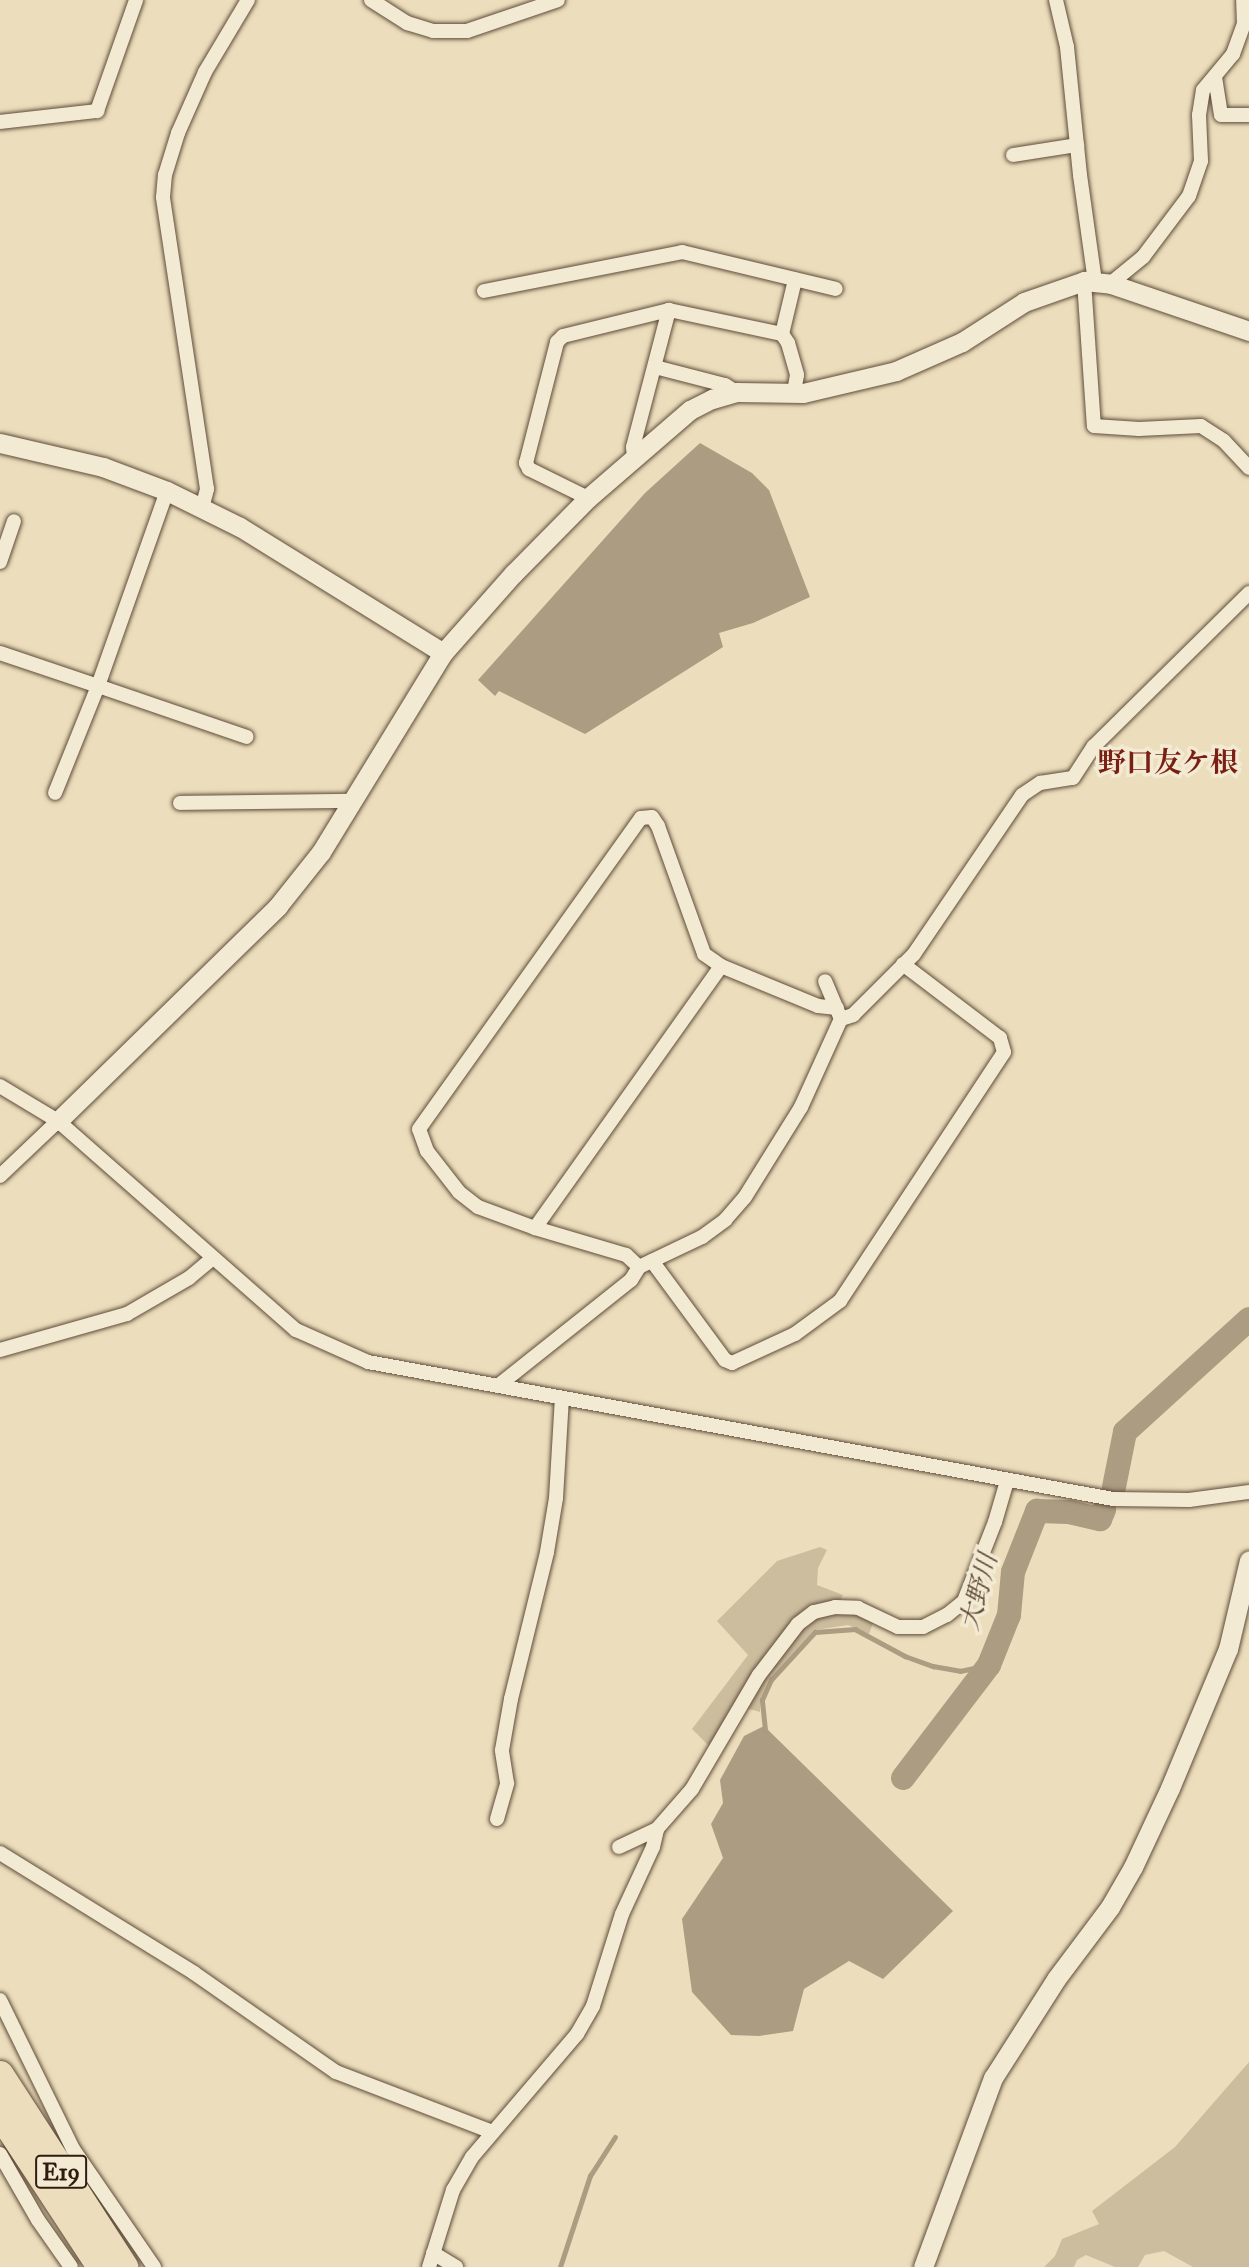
<!DOCTYPE html>
<html>
<head>
<meta charset="utf-8">
<style>
	body { margin:0 }
	#map { position:relative; width:1249px; height:2267px; overflow:hidden; background:#ecdebc; font-family:"IM FELL Great Primer","Noto Serif JP",serif }
	div>[style] { position:absolute }
	[style*='--x'] { left:calc(var(--x)*1px); top:calc(var(--y)*1px); width:calc(var(--w)*1px); rotate:calc(var(--a)*1deg) }
	.green>* { inset:0; background:#ccbd9e }
	.water>* { inset:0; background:#ac9c81 }
	.stream>* { height:4.5px; margin:-2.25px; padding:0 2.25px; transform-origin:2.25px; border-radius:2.25px; background:#ac9c81 }
	.river>* { height:24px; margin:-12px; padding:0 12px; transform-origin:12px; border-radius:12px; background:#ac9c81 }
	.roads { filter:drop-shadow(0 0 2px #5f4c3a) drop-shadow(0 0 2px #5f4c3a) }
	.minor>* { height:14px; margin:-7px; padding:0 7px; transform-origin:7px; border-radius:7px; background:#f3ead3 }
	.tertiary>* { height:19px; margin:-9.5px; padding:0 9.5px; transform-origin:9.5px; border-radius:9.5px; background:#f3ead3 }
	.motorway>* { height:28px; margin:-14px; padding:0 14px; transform-origin:14px; border-radius:14px; background:#ecdebc }
	span { translate:-50% -50%; white-space:nowrap; text-align:center; line-height:1.15; -webkit-text-stroke:7px #f3ead3; paint-order:stroke }
	.shield-label span { padding:2px 5px; background:#f3ead3; border:2px solid; border-radius:5px; -webkit-text-stroke-width:0 }
	.shield-label { font-size:23px; color:#301c0e; font-weight:700 }
	.water-label { font-size:26px; color:#5b4936; font-style:italic }
	.quarter-label { font-size:28px; color:#7a1f14; font-weight:700 }
</style>
</head>
<body>
<div id="map">
	<div class="green">
		<i style="clip-path:polygon(820px 1547px,827px 1550px,818px 1568px,817px 1585px,843px 1595px,832px 1615px,857px 1615px,873px 1623px,869px 1634px,848px 1625px,815px 1630px,769px 1679px,760px 1700px,760px 1712px,735px 1705px,709px 1746px,692px 1729px,748px 1655px,717px 1621px,777px 1561px)"></i>
		<i style="clip-path:polygon(1249px 2062px,1249px 2267px,1193px 2267px,1164px 2251px,1145px 2255px,1138px 2267px,1115px 2267px,1086px 2255px,1077px 2260px,1074px 2267px,1044px 2267px,1055px 2256px,1062px 2239px,1099px 2224px,1092px 2211px,1175px 2147px)"></i>
	</div>
	<div class="water">
		<i style="clip-path:polygon(700px 443px,752px 473px,769px 490px,810px 597px,753px 623px,719px 633px,723px 647px,585px 734px,499px 691px,495px 696px,478px 680px,645px 493px)"></i>
		<i style="clip-path:polygon(764px 1726px,953px 1911px,883px 1979px,849px 1961px,804px 1989px,793px 2031px,759px 2036px,731px 2035px,692px 1992px,682px 1919px,723px 1858px,711px 1824px,723px 1803px,720px 1780px,744px 1736px)"></i>
	</div>
	<div class="stream">
		<i style="--x:765;--y:1730;--w:30;--a:-96"></i>
		<i style="--x:762;--y:1700;--w:22;--a:-66"></i>
		<i style="--x:771;--y:1680;--w:65;--a:-47.5"></i>
		<i style="--x:815;--y:1632;--w:40;--a:-4.3"></i>
		<i style="--x:855;--y:1629;--w:57;--a:28.4"></i>
		<i style="--x:905;--y:1656;--w:30;--a:20"></i>
		<i style="--x:933;--y:1666;--w:27;--a:10"></i>
		<i style="--x:960;--y:1671;--w:30;--a:-12"></i>
		<i style="--x:560;--y:2267;--w:96;--a:-71.8"></i>
		<i style="--x:590;--y:2176;--w:46;--a:-57.3"></i>
	</div>
	<div class="river">
		<i style="--x:1114;--y:1487;--w:56;--a:-78.7"></i>
		<i style="--x:1125;--y:1432;--w:168;--a:-42.3"></i>
		<i style="--x:903;--y:1778;--w:142;--a:-52.7"></i>
		<i style="--x:989;--y:1665;--w:54;--a:-68.2"></i>
		<i style="--x:1009;--y:1615;--w:43;--a:-84.7"></i>
		<i style="--x:1013;--y:1572;--w:66;--a:-68.5"></i>
		<i style="--x:1037;--y:1511;--w:32;--a:2"></i>
		<i style="--x:1069;--y:1512;--w:32;--a:13"></i>
		<i style="--x:1100;--y:1519;--w:10;--a:-66"></i>
	</div>
	<div class="roads">
		<div class="minor">
			<i style="--x:371;--y:0;--w:43;--a:32.6"></i>
			<i style="--x:407;--y:23;--w:27;--a:17"></i>
			<i style="--x:433;--y:31;--w:34;--a:0"></i>
			<i style="--x:467;--y:31;--w:96;--a:-18.8"></i>
			<i style="--x:1056;--y:0;--w:48;--a:76.8"></i>
			<i style="--x:1067;--y:47;--w:129;--a:84.2"></i>
			<i style="--x:1080;--y:175;--w:108;--a:82"></i>
			<i style="--x:1215;--y:77;--w:38;--a:81"></i>
			<i style="--x:1221;--y:115;--w:28;--a:0"></i>
			<i style="--x:0;--y:122;--w:98;--a:-6.5"></i>
			<i style="--x:97;--y:111;--w:118;--a:-70.6"></i>
			<i style="--x:1013;--y:155;--w:65;--a:-8.9"></i>
			<i style="--x:1084;--y:281;--w:145;--a:86.1"></i>
			<i style="--x:1094;--y:426;--w:45;--a:3.8"></i>
			<i style="--x:1139;--y:429;--w:62;--a:-2.8"></i>
			<i style="--x:1201;--y:426;--w:27;--a:33"></i>
			<i style="--x:1224;--y:441;--w:37;--a:47"></i>
			<i style="--x:1110;--y:284;--w:43;--a:-39.3"></i>
			<i style="--x:1143;--y:257;--w:76;--a:-53"></i>
			<i style="--x:1189;--y:196;--w:37;--a:-71"></i>
			<i style="--x:1201;--y:161;--w:46;--a:-92.5"></i>
			<i style="--x:1199;--y:115;--w:25;--a:-81"></i>
			<i style="--x:1203;--y:90;--w:47;--a:-50.2"></i>
			<i style="--x:1233;--y:54;--w:32;--a:-70"></i>
			<i style="--x:1244;--y:24;--w:24;--a:-92"></i>
			<i style="--x:484;--y:291;--w:202;--a:-11.1"></i>
			<i style="--x:682;--y:252;--w:158;--a:13.5"></i>
			<i style="--x:782;--y:334;--w:56;--a:-76.5"></i>
			<i style="--x:655;--y:367;--w:72;--a:14.4"></i>
			<i style="--x:725;--y:385;--w:13;--a:32"></i>
			<i style="--x:634;--y:458;--w:11;--a:-95"></i>
			<i style="--x:633;--y:447;--w:142;--a:-75.3"></i>
			<i style="--x:167;--y:491;--w:207;--a:109.5"></i>
			<i style="--x:98;--y:686;--w:157;--a:18.9"></i>
			<i style="--x:588;--y:498;--w:66;--a:-153.8"></i>
			<i style="--x:529;--y:469;--w:7;--a:-117"></i>
			<i style="--x:526;--y:463;--w:125;--a:-75.6"></i>
			<i style="--x:557;--y:342;--w:8;--a:-45"></i>
			<i style="--x:563;--y:336;--w:109;--a:-13.8"></i>
			<i style="--x:669;--y:310;--w:116;--a:12"></i>
			<i style="--x:782;--y:334;--w:11;--a:56"></i>
			<i style="--x:788;--y:343;--w:33;--a:74"></i>
			<i style="--x:797;--y:375;--w:17;--a:100"></i>
			<i style="--x:202;--y:508;--w:20;--a:-75"></i>
			<i style="--x:207;--y:489;--w:295;--a:-98.6"></i>
			<i style="--x:163;--y:197;--w:22;--a:-85"></i>
			<i style="--x:165;--y:175;--w:44;--a:-72.8"></i>
			<i style="--x:178;--y:133;--w:67;--a:-66.1"></i>
			<i style="--x:205;--y:72;--w:84;--a:-59.2"></i>
			<i style="--x:0;--y:562;--w:43;--a:-71.1"></i>
			<i style="--x:0;--y:653;--w:103;--a:18.6"></i>
			<i style="--x:98;--y:686;--w:115;--a:111.9"></i>
			<i style="--x:180;--y:803;--w:170;--a:-0.7"></i>
			<i style="--x:841;--y:1019;--w:13;--a:-18"></i>
			<i style="--x:853;--y:1015;--w:86;--a:-45"></i>
			<i style="--x:914;--y:954;--w:192;--a:-55.8"></i>
			<i style="--x:1022;--y:795;--w:22;--a:-34"></i>
			<i style="--x:1040;--y:783;--w:33;--a:-9"></i>
			<i style="--x:1073;--y:778;--w:38;--a:-57"></i>
			<i style="--x:1094;--y:746;--w:218;--a:-44.6"></i>
			<i style="--x:0;--y:1086;--w:68;--a:31.1"></i>
			<i style="--x:58;--y:1121;--w:317;--a:41.3"></i>
			<i style="--x:296;--y:1330;--w:79;--a:24"></i>
			<i style="--x:368;--y:1362;--w:757;--a:10.42"></i>
			<i style="--x:1113;--y:1499;--w:76;--a:0.8"></i>
			<i style="--x:1189;--y:1500;--w:61;--a:-7.6"></i>
			<i style="--x:0;--y:1176;--w:80;--a:-43.5"></i>
			<i style="--x:535;--y:1228;--w:321;--a:-54.6"></i>
			<i style="--x:652;--y:1261;--w:123;--a:53.6"></i>
			<i style="--x:725;--y:1360;--w:8;--a:23"></i>
			<i style="--x:732;--y:1363;--w:69;--a:-24.7"></i>
			<i style="--x:795;--y:1334;--w:56;--a:-36.3"></i>
			<i style="--x:840;--y:1301;--w:298;--a:-56.6"></i>
			<i style="--x:1004;--y:1052;--w:15;--a:-106"></i>
			<i style="--x:1000;--y:1038;--w:122;--a:-142.7"></i>
			<i style="--x:639;--y:1267;--w:18;--a:-137"></i>
			<i style="--x:626;--y:1255;--w:95;--a:-163.5"></i>
			<i style="--x:535;--y:1228;--w:61;--a:-159.8"></i>
			<i style="--x:478;--y:1207;--w:24;--a:-142"></i>
			<i style="--x:459;--y:1192;--w:52;--a:-128"></i>
			<i style="--x:427;--y:1151;--w:23;--a:-110"></i>
			<i style="--x:419;--y:1129;--w:382;--a:-54.5"></i>
			<i style="--x:641;--y:818;--w:11;--a:-5"></i>
			<i style="--x:652;--y:817;--w:11;--a:56"></i>
			<i style="--x:658;--y:826;--w:136;--a:70.2"></i>
			<i style="--x:704;--y:954;--w:21;--a:35"></i>
			<i style="--x:721;--y:966;--w:105;--a:22.4"></i>
			<i style="--x:818;--y:1006;--w:19;--a:6"></i>
			<i style="--x:0;--y:1350;--w:132;--a:-15.8"></i>
			<i style="--x:127;--y:1314;--w:72;--a:-30.1"></i>
			<i style="--x:189;--y:1278;--w:31;--a:-40"></i>
			<i style="--x:499;--y:1385;--w:169;--a:-38.5"></i>
			<i style="--x:631;--y:1280;--w:15;--a:-58"></i>
			<i style="--x:639;--y:1267;--w:70;--a:-25.5"></i>
			<i style="--x:702;--y:1237;--w:29;--a:-36"></i>
			<i style="--x:725;--y:1220;--w:30;--a:-49"></i>
			<i style="--x:745;--y:1197;--w:106;--a:-58.1"></i>
			<i style="--x:801;--y:1107;--w:97;--a:-65.6"></i>
			<i style="--x:841;--y:1019;--w:41;--a:-112.8"></i>
			<i style="--x:497;--y:1819;--w:37;--a:-74"></i>
			<i style="--x:507;--y:1783;--w:33;--a:-99"></i>
			<i style="--x:502;--y:1750;--w:52;--a:-80"></i>
			<i style="--x:511;--y:1699;--w:151;--a:-76.2"></i>
			<i style="--x:547;--y:1552;--w:55;--a:-80.5"></i>
			<i style="--x:556;--y:1498;--w:100;--a:-86.6"></i>
			<i style="--x:619;--y:1847;--w:42;--a:-25.3"></i>
			<i style="--x:0;--y:1853;--w:228;--a:31.7"></i>
			<i style="--x:194;--y:1973;--w:173;--a:34.9"></i>
			<i style="--x:336;--y:2072;--w:167;--a:21"></i>
			<i style="--x:0;--y:2000;--w:166;--a:63.9"></i>
			<i style="--x:73;--y:2149;--w:143;--a:55.5"></i>
			<i style="--x:0;--y:2154;--w:76;--a:60.1"></i>
			<i style="--x:38;--y:2220;--w:57;--a:54.9"></i>
			<i style="--x:433;--y:2253;--w:27;--a:31"></i>
			<i style="--x:429;--y:2267;--w:81;--a:-72.7"></i>
			<i style="--x:453;--y:2190;--w:38;--a:-60"></i>
			<i style="--x:472;--y:2157;--w:162;--a:-49.5"></i>
			<i style="--x:577;--y:2034;--w:32;--a:-60"></i>
			<i style="--x:593;--y:2006;--w:96;--a:-72.5"></i>
			<i style="--x:622;--y:1914;--w:74;--a:-65.2"></i>
			<i style="--x:653;--y:1847;--w:18;--a:-77"></i>
			<i style="--x:657;--y:1829;--w:53;--a:-48.8"></i>
			<i style="--x:692;--y:1789;--w:132;--a:-59.6"></i>
			<i style="--x:759;--y:1675;--w:64;--a:-52.6"></i>
			<i style="--x:798;--y:1624;--w:20;--a:-37"></i>
			<i style="--x:814;--y:1612;--w:22;--a:-13"></i>
			<i style="--x:835;--y:1607;--w:23;--a:2"></i>
			<i style="--x:858;--y:1608;--w:44;--a:25.4"></i>
			<i style="--x:898;--y:1627;--w:25;--a:0"></i>
			<i style="--x:923;--y:1627;--w:27;--a:-27"></i>
			<i style="--x:947;--y:1615;--w:22;--a:-39"></i>
			<i style="--x:964;--y:1601;--w:85;--a:-68.6"></i>
			<i style="--x:995;--y:1522;--w:43;--a:-73.7"></i>
		</div>
		<div class="tertiary">
			<i style="--x:0;--y:443;--w:106;--a:13.1"></i>
			<i style="--x:103;--y:467;--w:68;--a:20.6"></i>
			<i style="--x:167;--y:491;--w:81;--a:26.3"></i>
			<i style="--x:240;--y:527;--w:239;--a:31.8"></i>
			<i style="--x:58;--y:1121;--w:308;--a:-44.3"></i>
			<i style="--x:278;--y:906;--w:69;--a:-51.5"></i>
			<i style="--x:321;--y:852;--w:233;--a:-58.5"></i>
			<i style="--x:443;--y:653;--w:106;--a:-48.5"></i>
			<i style="--x:513;--y:574;--w:107;--a:-45.4"></i>
			<i style="--x:588;--y:498;--w:135;--a:-40.8"></i>
			<i style="--x:690;--y:410;--w:25;--a:-27"></i>
			<i style="--x:712;--y:399;--w:25;--a:-16"></i>
			<i style="--x:736;--y:392;--w:67;--a:0.9"></i>
			<i style="--x:803;--y:393;--w:96;--a:-13.3"></i>
			<i style="--x:896;--y:371;--w:72;--a:-23.7"></i>
			<i style="--x:962;--y:342;--w:74;--a:-32.8"></i>
			<i style="--x:1024;--y:302;--w:64;--a:-19.3"></i>
			<i style="--x:1084;--y:281;--w:27;--a:6"></i>
			<i style="--x:1111;--y:284;--w:146;--a:18.8"></i>
			<i style="--x:923;--y:2267;--w:202;--a:-69.7"></i>
			<i style="--x:993;--y:2078;--w:117;--a:-57.5"></i>
			<i style="--x:1056;--y:1979;--w:90;--a:-53.1"></i>
			<i style="--x:1110;--y:1907;--w:46;--a:-60.1"></i>
			<i style="--x:1133;--y:1867;--w:87;--a:-64.9"></i>
			<i style="--x:1170;--y:1788;--w:151;--a:-67.4"></i>
			<i style="--x:1228;--y:1649;--w:91;--a:-76.7"></i>
		</div>
		<div class="motorway">
			<i style="--x:0;--y:2075;--w:229;--a:57.1"></i>
			<i style="--x:0;--y:2113;--w:184;--a:56.7"></i>
		</div>
	</div>
	<div class="shield-label">
		<span style="left:61px;top:2172px">E19</span>
	</div>
	<div class="water-label">
		<span style="left:979px;top:1592px;rotate:-75deg">大野川</span>
	</div>
	<div class="quarter-label">
		<span style="left:1168px;top:763px">野口友ケ根</span>
	</div>
</div>
</body>
</html>
